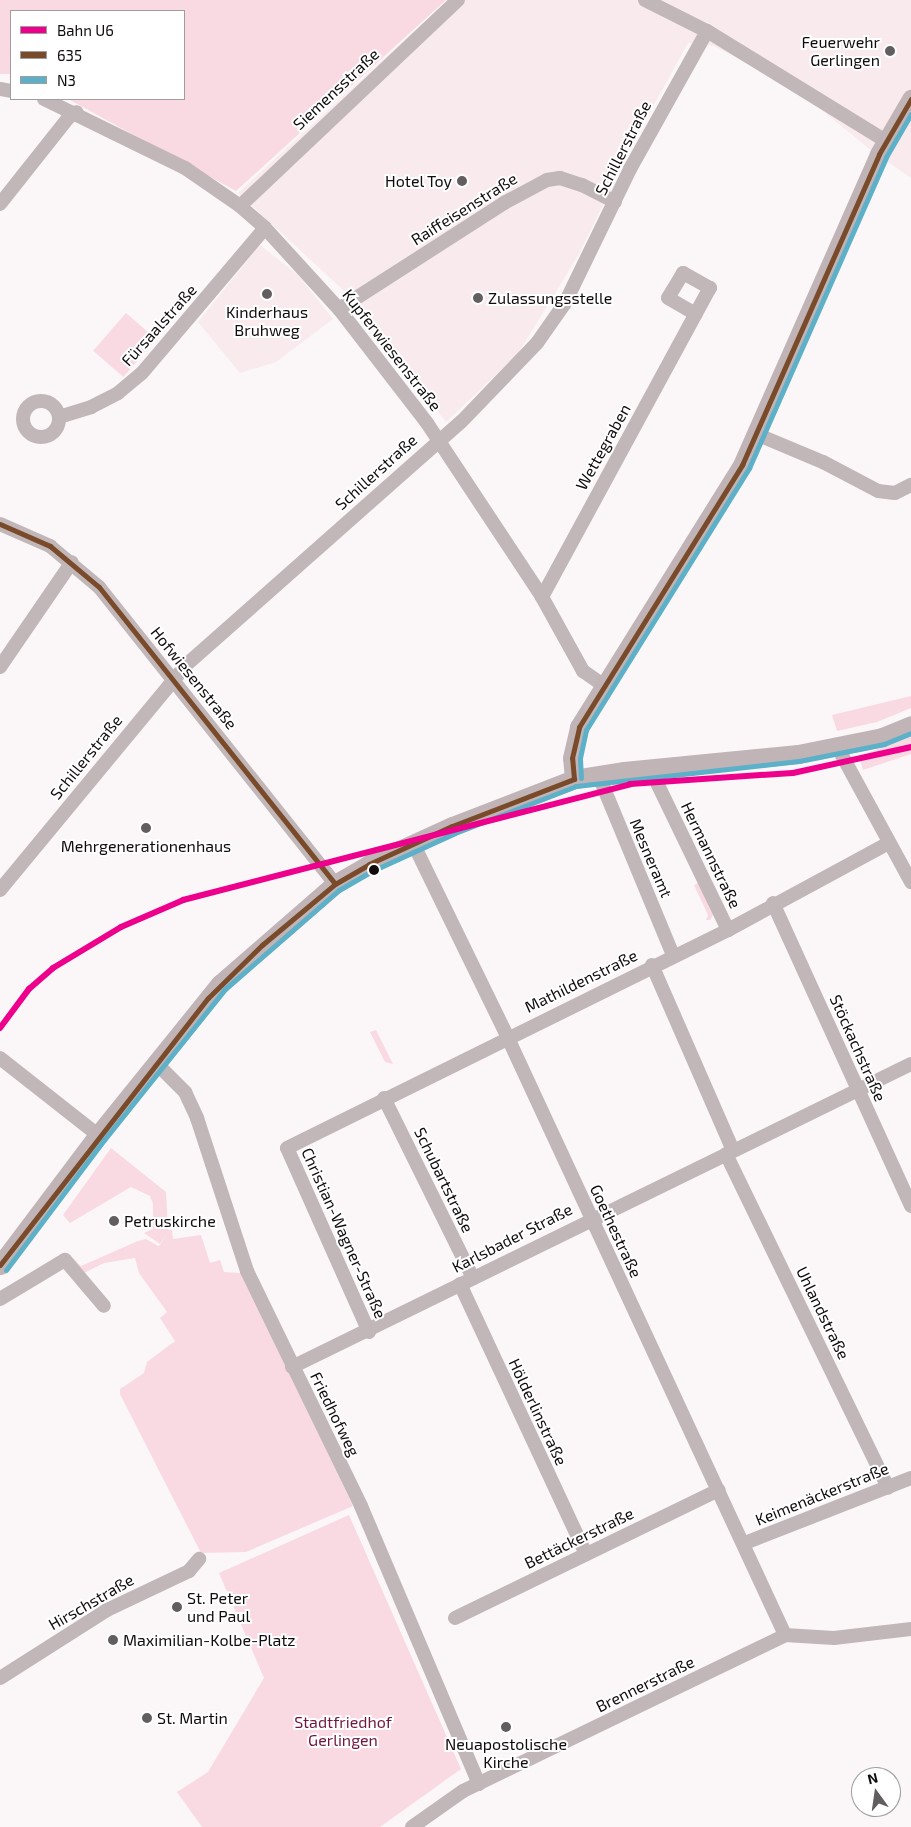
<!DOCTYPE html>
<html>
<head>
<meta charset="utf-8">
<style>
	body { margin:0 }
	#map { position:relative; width:911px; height:1827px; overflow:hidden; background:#fbf7f8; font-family:"Exo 2",sans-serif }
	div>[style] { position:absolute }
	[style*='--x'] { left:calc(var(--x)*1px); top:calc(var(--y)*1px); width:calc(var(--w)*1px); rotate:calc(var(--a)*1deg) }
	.built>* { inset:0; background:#f8eaed }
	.green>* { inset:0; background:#f9d9e2; transform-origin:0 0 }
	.minor>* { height:14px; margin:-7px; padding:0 7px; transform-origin:7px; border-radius:7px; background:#c1b6b8 }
	.minor>.ring { margin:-7px; padding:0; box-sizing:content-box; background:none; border:14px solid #c1b6b8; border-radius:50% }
	.secondary>* { height:19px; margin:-9.5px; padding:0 9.5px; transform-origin:9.5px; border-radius:9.5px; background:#c0b4b7 }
	.bus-1>* { height:5px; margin:-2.5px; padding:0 2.5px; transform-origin:2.5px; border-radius:2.5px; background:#7a4b2a }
	.bus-2>* { height:5px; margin:-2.5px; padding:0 2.5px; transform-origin:2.5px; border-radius:2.5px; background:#5cb1c9 }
	.rail-1>* { height:6px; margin:-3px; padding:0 3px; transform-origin:3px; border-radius:3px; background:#ec008c }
	.dots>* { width:14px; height:14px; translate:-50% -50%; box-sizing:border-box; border:2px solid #fff; border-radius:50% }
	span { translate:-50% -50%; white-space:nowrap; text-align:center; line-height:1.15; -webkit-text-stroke:4px #fff; paint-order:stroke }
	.poi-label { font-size:16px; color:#100b0c }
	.right { translate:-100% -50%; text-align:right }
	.left { translate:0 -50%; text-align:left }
	.street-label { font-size:16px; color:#100b0c }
	.park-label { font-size:16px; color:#70173d }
	.legend { position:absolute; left:10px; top:10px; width:175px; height:90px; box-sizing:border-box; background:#fff; border:1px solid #9f9d9e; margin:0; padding:6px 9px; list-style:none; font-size:15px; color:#100b0c }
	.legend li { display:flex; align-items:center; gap:10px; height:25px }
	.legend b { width:25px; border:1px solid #9f9d9e }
	.north { position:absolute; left:851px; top:1767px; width:50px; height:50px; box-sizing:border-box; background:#fff; border:1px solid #9f9d9e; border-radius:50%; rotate:346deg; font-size:14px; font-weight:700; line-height:20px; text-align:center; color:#100b0c }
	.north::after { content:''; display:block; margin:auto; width:18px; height:22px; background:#625e5f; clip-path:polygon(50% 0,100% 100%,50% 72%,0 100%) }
</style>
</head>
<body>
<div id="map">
	<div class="built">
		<i style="clip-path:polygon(448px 0,911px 0,911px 178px,872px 151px,796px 89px,714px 46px,688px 43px,639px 132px,579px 254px,517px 355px,446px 422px,342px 289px,238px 193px)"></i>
		<i style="clip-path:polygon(260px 245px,298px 275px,333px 319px,276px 362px,240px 373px,198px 322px)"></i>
	</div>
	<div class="green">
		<i style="clip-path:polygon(0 0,446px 0,236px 191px,68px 99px,184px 99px,184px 11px,11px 11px,11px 74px,0 74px)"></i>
		<i style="left:126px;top:313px;width:40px;height:50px;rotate:41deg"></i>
		<i style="clip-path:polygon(911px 696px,911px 708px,877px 722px,837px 731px,832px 715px)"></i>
		<i style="clip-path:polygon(911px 737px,911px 754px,863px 770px,859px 756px)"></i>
		<i style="clip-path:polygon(698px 883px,713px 915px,710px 920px,706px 920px,708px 915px,694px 885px)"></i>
		<i style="clip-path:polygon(376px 1030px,393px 1064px,385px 1062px,370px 1032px)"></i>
		<i style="clip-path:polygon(111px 1148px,166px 1192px,168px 1230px,172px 1230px,173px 1239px,201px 1235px,210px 1263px,220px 1260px,224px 1272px,242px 1273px,353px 1506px,246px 1552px,201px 1553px,120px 1394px,120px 1389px,144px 1373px,147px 1362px,175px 1341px,160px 1318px,167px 1312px,139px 1273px,135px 1258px,104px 1263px,84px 1273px,70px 1258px,72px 1257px,81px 1266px,138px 1241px,146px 1239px,158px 1246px,160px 1245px,167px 1233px,160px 1244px,144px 1233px,153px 1229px,149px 1221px,153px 1218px,153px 1204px,150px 1196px,131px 1187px,70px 1223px,63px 1215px)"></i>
		<i style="clip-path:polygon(349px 1515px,461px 1769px,380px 1827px,202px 1827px,177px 1792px,208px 1772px,264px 1678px,219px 1573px)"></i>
	</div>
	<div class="minor">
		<i style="--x:645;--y:0;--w:69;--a:26.6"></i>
		<i style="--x:707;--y:31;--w:210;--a:31.6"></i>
		<i style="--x:0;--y:89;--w:11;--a:10"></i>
		<i style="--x:44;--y:99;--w:157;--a:26.1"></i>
		<i style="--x:185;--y:168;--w:67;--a:34.6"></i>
		<i style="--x:240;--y:206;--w:33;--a:41"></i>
		<i style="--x:265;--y:228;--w:110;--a:47.6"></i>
		<i style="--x:339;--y:309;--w:144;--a:52.3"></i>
		<i style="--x:427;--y:423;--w:209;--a:56.5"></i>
		<i style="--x:542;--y:597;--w:85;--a:61"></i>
		<i style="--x:583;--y:671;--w:24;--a:35"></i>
		<i style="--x:0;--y:204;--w:111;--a:-51.6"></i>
		<i style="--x:69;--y:117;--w:9;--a:-32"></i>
		<i style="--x:240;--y:206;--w:300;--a:-43.4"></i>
		<i style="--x:339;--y:309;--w:196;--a:-32.7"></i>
		<i style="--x:504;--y:203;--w:49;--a:-28.1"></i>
		<i style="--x:547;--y:180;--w:13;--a:-9"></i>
		<i style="--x:560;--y:178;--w:23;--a:18"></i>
		<i style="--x:582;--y:185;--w:37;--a:27"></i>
		<i class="ring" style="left:23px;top:401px;width:22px;height:22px"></i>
		<i style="--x:59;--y:417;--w:34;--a:-17"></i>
		<i style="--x:91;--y:407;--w:30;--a:-27"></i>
		<i style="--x:118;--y:393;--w:31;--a:-40"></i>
		<i style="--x:142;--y:373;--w:190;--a:-49.7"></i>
		<i style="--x:756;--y:434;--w:73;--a:22.7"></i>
		<i style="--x:823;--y:462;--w:62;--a:27.8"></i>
		<i style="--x:878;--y:491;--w:17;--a:7"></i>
		<i style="--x:895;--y:493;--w:18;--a:-27"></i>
		<i style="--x:0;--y:524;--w:55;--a:23.7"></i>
		<i style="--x:50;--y:546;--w:64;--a:39.9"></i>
		<i style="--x:99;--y:587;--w:379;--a:51.5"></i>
		<i style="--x:542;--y:597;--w:352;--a:-61.5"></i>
		<i style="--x:710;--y:288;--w:31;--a:-151"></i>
		<i style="--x:683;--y:273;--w:29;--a:121"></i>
		<i style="--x:668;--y:298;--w:32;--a:30"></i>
		<i style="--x:0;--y:667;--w:127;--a:-55.6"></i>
		<i style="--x:838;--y:748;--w:153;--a:61.4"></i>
		<i style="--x:655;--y:768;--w:17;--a:80"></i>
		<i style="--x:658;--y:785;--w:161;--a:64.2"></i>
		<i style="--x:598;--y:774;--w:196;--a:67.5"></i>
		<i style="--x:413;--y:843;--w:215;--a:64"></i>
		<i style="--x:507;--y:1036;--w:660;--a:65.1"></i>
		<i style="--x:0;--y:890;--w:292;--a:-50.4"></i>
		<i style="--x:186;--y:665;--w:368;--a:-41.5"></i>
		<i style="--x:462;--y:421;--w:108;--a:-46.1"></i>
		<i style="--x:537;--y:343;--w:49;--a:-55"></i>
		<i style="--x:565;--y:303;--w:149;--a:-64.1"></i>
		<i style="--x:630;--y:169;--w:158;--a:-60.8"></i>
		<i style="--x:773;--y:903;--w:333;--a:65.5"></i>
		<i style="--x:652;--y:965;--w:202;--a:66.4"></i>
		<i style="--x:0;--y:1058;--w:125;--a:38.2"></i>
		<i style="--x:157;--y:1064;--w:40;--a:45"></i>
		<i style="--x:185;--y:1092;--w:29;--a:65"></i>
		<i style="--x:197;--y:1118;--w:161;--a:71.9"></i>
		<i style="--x:247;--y:1271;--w:261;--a:64.1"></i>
		<i style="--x:361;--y:1506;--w:302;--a:67"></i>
		<i style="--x:384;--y:1098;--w:201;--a:63.7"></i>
		<i style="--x:726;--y:1154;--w:371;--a:64.1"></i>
		<i style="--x:460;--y:1284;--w:298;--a:65"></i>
		<i style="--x:0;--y:1299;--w:76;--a:-31"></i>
		<i style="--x:65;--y:1260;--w:60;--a:49.7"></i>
		<i style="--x:369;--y:1332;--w:201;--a:-114"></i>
		<i style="--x:287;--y:1148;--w:492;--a:-26.3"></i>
		<i style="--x:728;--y:930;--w:183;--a:-28.4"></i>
		<i style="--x:292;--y:1367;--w:689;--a:-26.08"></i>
		<i style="--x:745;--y:1543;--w:178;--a:-21.4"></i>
		<i style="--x:455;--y:1618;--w:293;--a:-25.9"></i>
		<i style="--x:0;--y:1678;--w:127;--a:-32.4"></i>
		<i style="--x:107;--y:1610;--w:91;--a:-25.4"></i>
		<i style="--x:189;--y:1571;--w:16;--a:-50"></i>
		<i style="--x:412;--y:1827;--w:62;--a:-35.2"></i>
		<i style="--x:463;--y:1791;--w:358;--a:-25.8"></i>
		<i style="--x:785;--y:1635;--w:49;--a:3.5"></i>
		<i style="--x:834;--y:1638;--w:78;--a:-6.7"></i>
	</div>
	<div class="secondary">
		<i style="--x:574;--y:779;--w:21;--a:-95"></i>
		<i style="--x:572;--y:758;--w:32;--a:-77"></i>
		<i style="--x:579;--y:727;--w:309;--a:-58.1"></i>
		<i style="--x:742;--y:465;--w:340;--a:-66.2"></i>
		<i style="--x:879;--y:154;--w:64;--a:-59.8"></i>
		<i style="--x:0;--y:1265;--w:163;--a:-53"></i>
		<i style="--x:98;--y:1135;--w:194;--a:-51.1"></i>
		<i style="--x:220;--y:984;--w:152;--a:-41"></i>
		<i style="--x:335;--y:884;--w:39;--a:-30"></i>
		<i style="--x:369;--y:864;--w:91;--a:-24.6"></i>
		<i style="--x:452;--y:826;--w:131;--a:-21.1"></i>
		<i style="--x:574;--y:779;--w:51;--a:-9.1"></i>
		<i style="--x:624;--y:771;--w:175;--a:-5.6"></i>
		<i style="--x:798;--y:754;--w:86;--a:-11.4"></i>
		<i style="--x:882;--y:737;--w:31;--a:-22"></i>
	</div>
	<div class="bus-1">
		<i style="--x:0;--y:524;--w:55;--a:23.7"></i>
		<i style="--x:50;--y:546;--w:64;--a:39.9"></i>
		<i style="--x:99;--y:587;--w:379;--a:51.5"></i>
		<i style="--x:574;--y:779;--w:21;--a:-95"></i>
		<i style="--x:572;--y:758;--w:32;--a:-77"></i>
		<i style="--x:579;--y:727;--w:309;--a:-58.1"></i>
		<i style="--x:742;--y:465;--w:340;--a:-66.2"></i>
		<i style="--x:879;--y:154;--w:64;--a:-59.8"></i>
		<i style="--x:0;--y:1265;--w:338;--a:-52.1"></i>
		<i style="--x:208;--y:998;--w:76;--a:-44.5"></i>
		<i style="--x:262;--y:945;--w:95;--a:-39.9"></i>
		<i style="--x:335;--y:884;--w:39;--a:-30"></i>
		<i style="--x:369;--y:864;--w:91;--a:-24.6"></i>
		<i style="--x:452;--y:826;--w:131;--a:-21.1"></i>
	</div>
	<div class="bus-2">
		<i style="--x:581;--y:778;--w:20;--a:-93"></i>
		<i style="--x:580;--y:758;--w:29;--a:-78"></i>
		<i style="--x:586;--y:730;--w:309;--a:-58.1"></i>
		<i style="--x:749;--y:468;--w:340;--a:-66.2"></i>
		<i style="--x:886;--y:157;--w:50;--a:-59.8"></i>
		<i style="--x:6;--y:1270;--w:163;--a:-53"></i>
		<i style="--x:104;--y:1140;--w:193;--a:-51.3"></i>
		<i style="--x:225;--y:989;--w:151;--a:-41"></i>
		<i style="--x:339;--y:890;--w:38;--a:-30"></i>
		<i style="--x:372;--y:871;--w:91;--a:-24.6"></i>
		<i style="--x:455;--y:833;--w:130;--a:-21.2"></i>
		<i style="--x:576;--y:786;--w:224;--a:-6.4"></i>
		<i style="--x:799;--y:761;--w:87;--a:-11.3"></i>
		<i style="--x:884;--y:744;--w:29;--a:-22"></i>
	</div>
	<div class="rail-1">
		<i style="--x:0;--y:1028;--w:49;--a:-53.4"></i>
		<i style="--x:29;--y:989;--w:32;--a:-41"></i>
		<i style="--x:53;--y:968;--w:79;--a:-31.1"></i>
		<i style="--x:121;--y:927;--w:68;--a:-23.5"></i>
		<i style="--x:183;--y:900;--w:462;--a:-14.5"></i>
		<i style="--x:630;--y:784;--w:163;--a:-3.9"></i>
		<i style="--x:793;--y:773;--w:121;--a:-12.4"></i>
	</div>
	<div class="dots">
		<i style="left:890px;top:51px;background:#625e5f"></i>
		<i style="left:462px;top:181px;background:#625e5f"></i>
		<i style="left:267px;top:294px;background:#625e5f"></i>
		<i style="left:478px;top:298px;background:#625e5f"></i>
		<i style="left:146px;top:828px;background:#625e5f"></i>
		<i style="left:374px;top:870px;background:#100b0c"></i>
		<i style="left:114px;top:1221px;background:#625e5f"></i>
		<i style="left:177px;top:1607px;background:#625e5f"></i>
		<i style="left:113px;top:1640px;background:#625e5f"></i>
		<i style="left:147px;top:1718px;background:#625e5f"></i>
		<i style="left:506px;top:1727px;background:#625e5f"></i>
	</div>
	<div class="poi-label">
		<span class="right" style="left:880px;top:51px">Feuerwehr<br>Gerlingen</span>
		<span class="right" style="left:452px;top:181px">Hotel Toy</span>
		<span class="left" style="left:488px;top:298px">Zulassungsstelle</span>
		<span style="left:267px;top:321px">Kinderhaus<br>Bruhweg</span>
		<span style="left:146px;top:846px">Mehrgenerationenhaus</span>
		<span class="left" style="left:124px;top:1221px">Petruskirche</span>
		<span class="left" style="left:187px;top:1607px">St. Peter<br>und Paul</span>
		<span class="left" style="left:123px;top:1640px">Maximilian-Kolbe-Platz</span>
		<span class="left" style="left:157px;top:1718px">St. Martin</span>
		<span style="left:506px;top:1753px">Neuapostolische<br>Kirche</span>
	</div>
	<div class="street-label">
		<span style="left:336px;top:89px;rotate:-43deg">Siemensstraße</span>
		<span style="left:623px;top:148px;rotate:-63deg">Schillerstraße</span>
		<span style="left:464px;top:209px;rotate:-32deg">Raiffeisenstraße</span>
		<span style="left:159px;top:325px;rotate:-48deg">Fürsaalstraße</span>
		<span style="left:392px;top:350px;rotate:52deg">Kupferwiesenstraße</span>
		<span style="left:603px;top:447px;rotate:-61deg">Wettegraben</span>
		<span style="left:376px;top:472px;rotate:-42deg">Schillerstraße</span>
		<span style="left:194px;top:678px;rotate:51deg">Hofwiesenstraße</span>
		<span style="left:86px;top:757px;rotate:-51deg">Schillerstraße</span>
		<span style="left:711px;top:855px;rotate:64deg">Hermannstraße</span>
		<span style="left:651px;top:858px;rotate:67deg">Mesneramt</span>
		<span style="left:581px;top:981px;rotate:-26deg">Mathildenstraße</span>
		<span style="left:858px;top:1048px;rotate:66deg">Stöckachstraße</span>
		<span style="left:444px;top:1180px;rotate:64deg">Schubartstraße</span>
		<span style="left:616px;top:1231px;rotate:65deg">Goethestraße</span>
		<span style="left:344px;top:1233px;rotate:66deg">Christian-Wagner-Straße</span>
		<span style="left:512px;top:1238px;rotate:-27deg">Karlsbader Straße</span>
		<span style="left:823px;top:1313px;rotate:64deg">Uhlandstraße</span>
		<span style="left:538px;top:1412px;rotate:65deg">Hölderlinstraße</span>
		<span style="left:335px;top:1414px;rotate:64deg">Friedhofweg</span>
		<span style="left:822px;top:1494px;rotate:-22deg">Keimenäckerstraße</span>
		<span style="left:579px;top:1538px;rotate:-26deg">Bettäckerstraße</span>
		<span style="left:91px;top:1602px;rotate:-30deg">Hirschstraße</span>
		<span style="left:645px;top:1684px;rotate:-26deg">Brennerstraße</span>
	</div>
	<div class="park-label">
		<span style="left:343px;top:1731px">Stadtfriedhof<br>Gerlingen</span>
	</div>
	<ul class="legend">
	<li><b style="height:6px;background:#ec008c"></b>Bahn U6</li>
	<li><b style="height:6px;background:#7a4b2a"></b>635</li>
	<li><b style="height:6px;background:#5cb1c9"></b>N3</li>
	</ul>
	<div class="north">N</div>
</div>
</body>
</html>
